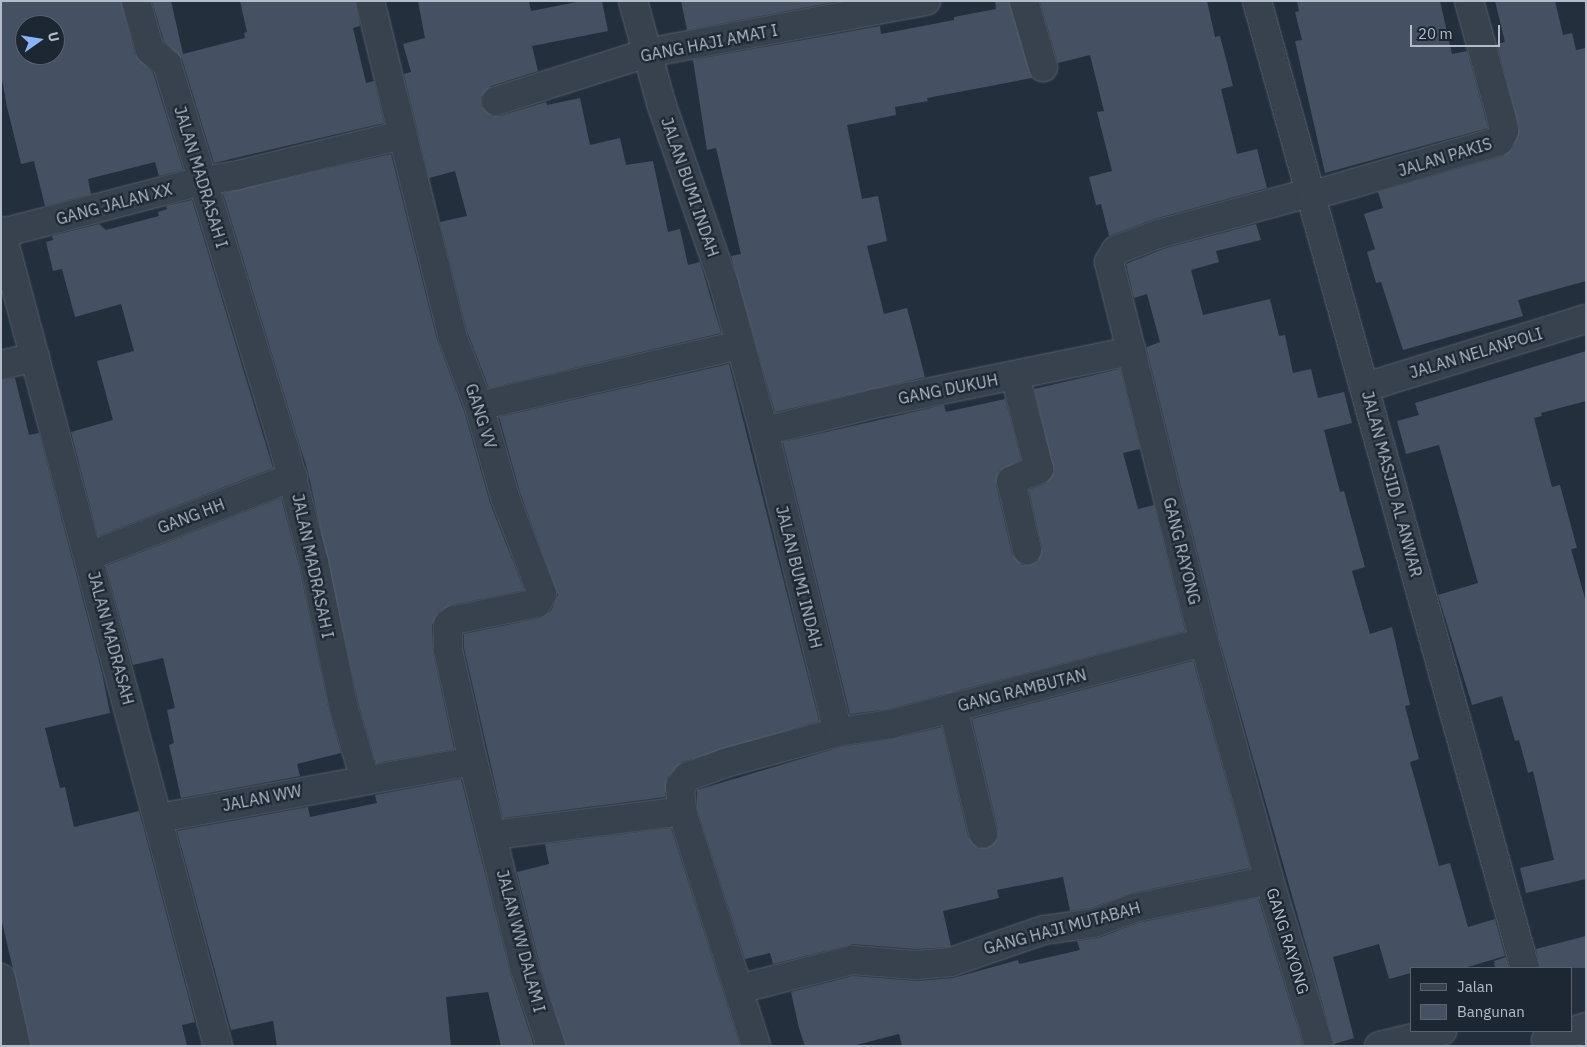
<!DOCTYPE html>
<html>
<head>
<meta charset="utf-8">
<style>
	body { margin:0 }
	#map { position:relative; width:1587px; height:1047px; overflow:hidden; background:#242f3e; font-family:"IBM Plex Sans",sans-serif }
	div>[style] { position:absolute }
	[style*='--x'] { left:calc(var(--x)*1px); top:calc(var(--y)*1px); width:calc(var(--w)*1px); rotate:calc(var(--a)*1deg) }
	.building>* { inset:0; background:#455162 }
	.roads { filter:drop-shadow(0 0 1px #565f6c) drop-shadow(0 0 1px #565f6c) }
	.minor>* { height:28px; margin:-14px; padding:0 14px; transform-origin:14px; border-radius:14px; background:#38414e }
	span { translate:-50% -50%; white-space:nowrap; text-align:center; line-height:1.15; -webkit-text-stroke:4.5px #1d2633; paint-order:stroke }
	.street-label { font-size:16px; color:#b4bcc9 }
	.frame { position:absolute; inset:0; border:2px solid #b4bcc9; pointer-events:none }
	.legend { position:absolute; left:1410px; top:967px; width:162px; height:65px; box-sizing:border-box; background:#1d2633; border:1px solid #59626f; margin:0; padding:6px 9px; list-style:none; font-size:15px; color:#b4bcc9 }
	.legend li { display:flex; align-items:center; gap:10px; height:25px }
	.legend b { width:25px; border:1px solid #59626f }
	.north { position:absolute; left:15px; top:15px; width:50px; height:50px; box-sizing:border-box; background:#1d2633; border:1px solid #59626f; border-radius:50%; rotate:77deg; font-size:14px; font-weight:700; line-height:20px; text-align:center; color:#b4bcc9 }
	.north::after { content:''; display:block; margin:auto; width:18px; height:22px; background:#8ab4f8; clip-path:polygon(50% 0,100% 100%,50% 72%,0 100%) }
	.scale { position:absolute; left:1410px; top:25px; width:90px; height:22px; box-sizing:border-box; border:2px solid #b4bcc9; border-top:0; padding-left:6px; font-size:15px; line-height:18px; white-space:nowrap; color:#b4bcc9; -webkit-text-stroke:4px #1d2633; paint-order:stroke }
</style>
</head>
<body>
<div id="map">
	<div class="building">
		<i style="clip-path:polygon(evenodd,1px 1px,121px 1px,135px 54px,153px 73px,183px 170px,159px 176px,155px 162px,88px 179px,91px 194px,45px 206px,34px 161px,21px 164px,7px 107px,1px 74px,1px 1px,25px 25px,55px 25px,55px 55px,25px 55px,25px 25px)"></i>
		<i style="clip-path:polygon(152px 1px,171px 1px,183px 54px,245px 38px,244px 33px,247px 32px,240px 1px,355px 1px,360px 26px,353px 28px,366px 83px,374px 81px,384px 123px,214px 163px,182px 59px,164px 41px)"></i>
		<i style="clip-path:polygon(418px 1px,529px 1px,531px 11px,582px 1px,602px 1px,608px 31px,532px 46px,538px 71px,491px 86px,481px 97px,481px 106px,492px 116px,500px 116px,546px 102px,547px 105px,580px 98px,590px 145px,620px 138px,626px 165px,653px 161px,668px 232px,680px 229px,688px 265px,700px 262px,721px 333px,489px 388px,467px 331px,440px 222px,467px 216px,455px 171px,429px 178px,404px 74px,411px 72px,403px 44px,425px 38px)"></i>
		<i style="clip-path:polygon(681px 1px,839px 1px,687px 30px)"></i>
		<i style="clip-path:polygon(995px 1px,1009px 1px,1032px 78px,927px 98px,928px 101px,895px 107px,896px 115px,847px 125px,862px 199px,878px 196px,887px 241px,867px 246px,884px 314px,907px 308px,925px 377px,775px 412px,731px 256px,741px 254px,716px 148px,707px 150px,693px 60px,880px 26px,881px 34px,954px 20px,954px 17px,996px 9px)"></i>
		<i style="clip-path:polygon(1040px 1px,1207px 1px,1215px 37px,1220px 36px,1233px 86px,1221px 89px,1237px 154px,1257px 149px,1267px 188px,1154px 219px,1109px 236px,1101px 204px,1096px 205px,1089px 177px,1112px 171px,1097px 112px,1104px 111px,1090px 55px,1058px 63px)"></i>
		<i style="clip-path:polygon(1297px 1px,1440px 1px,1452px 54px,1467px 51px,1488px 128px,1325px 173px,1295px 41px,1302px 40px,1295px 12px,1299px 11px)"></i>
		<i style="clip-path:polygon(1495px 1px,1555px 1px,1563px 35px,1572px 33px,1576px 50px,1586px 48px,1586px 281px,1518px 300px,1523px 316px,1403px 350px,1381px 282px,1376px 283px,1367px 252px,1375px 249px,1364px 214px,1383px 208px,1378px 192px,1503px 156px,1513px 148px,1519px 128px,1497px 44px,1505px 42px)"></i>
		<i style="clip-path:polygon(391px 154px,437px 340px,464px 411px,490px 503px,524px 590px,451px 605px,438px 613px,432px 625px,433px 653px,454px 749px,376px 763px,359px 705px,308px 472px,223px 193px)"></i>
		<i style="clip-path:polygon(192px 200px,273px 468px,98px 536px,71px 432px,113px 420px,97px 361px,134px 351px,121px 304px,75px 317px,62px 269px,53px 271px,46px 242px,53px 240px,52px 236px,99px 224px,106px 230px,159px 216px,158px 212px,167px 209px,166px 206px)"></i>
		<i style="clip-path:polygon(1256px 224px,1261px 240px,1216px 251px,1219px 262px,1191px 270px,1203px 315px,1270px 299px,1279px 336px,1285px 335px,1293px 373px,1311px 369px,1318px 398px,1344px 392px,1352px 423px,1324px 430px,1340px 492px,1344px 491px,1365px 567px,1352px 571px,1370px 634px,1392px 627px,1410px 705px,1405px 706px,1419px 759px,1410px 762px,1439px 866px,1450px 863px,1468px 927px,1495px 919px,1505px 956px,1464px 968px,1411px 968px,1411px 973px,1389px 979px,1379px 944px,1333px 957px,1354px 1038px,1334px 1044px,1219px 638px,1147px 350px,1147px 347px,1160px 342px,1147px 294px,1134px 298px,1126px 264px,1163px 249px)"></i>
		<i style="clip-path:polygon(1586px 351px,1586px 401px,1541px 413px,1542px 416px,1534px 418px,1552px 487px,1560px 485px,1577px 548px,1571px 549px,1586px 602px,1586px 879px,1526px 893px,1520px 868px,1554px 860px,1533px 771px,1528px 773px,1519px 740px,1515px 741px,1502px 696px,1472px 705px,1438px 595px,1478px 583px,1439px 445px,1406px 454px,1397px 421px,1419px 415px,1415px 403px)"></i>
		<i style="clip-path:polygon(729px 364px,819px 721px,682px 762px,667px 778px,665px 797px,503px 818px,464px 648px,464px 634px,541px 618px,551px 611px,558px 595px,520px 492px,499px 417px)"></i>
		<i style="clip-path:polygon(1120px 369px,1140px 449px,1123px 453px,1138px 509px,1154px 505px,1185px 631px,888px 709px,850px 714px,783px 442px,944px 405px,946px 412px,1005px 399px,1021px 460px,999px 471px,996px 485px,1012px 554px,1022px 565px,1030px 565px,1038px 561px,1042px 547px,1029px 490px,1046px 483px,1054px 472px,1034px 389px)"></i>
		<i style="clip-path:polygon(15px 378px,29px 435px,39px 433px,102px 673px,110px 713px,45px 728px,60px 788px,65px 787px,74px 827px,139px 811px,195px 1022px,182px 1025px,187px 1046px,31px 1046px,1px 918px,1px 380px)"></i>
		<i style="clip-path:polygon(281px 498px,299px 566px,329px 712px,341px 753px,297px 764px,300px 776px,181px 798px,169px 745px,174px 743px,167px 710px,175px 708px,163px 658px,133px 665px,106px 566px)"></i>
		<i style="clip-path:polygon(1193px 661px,1250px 868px,1131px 893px,1090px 908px,1070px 911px,1063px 877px,997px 890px,999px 898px,943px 911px,951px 946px,948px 947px,916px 949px,853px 944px,773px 964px,770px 953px,745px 959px,697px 808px,697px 790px,841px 747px,893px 739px,942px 727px,968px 837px,978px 848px,987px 848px,998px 838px,998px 829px,972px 719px)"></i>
		<i style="clip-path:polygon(461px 779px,510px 973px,534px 1046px,501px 1046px,488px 992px,446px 997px,451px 1046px,277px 1046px,273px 1021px,231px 1030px,177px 831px,308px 807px,310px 817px,377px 803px,375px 795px)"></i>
		<i style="clip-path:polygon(671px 828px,740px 1046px,566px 1046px,540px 965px,517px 872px,549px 864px,545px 844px)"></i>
		<i style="clip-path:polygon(1258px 898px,1303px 1046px,902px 1046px,899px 1034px,852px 1046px,805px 1046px,799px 1028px,791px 992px,853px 976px,917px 981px,953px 978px,1018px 960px,1019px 964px,1080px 950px,1077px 941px,1099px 938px,1138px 923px)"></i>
		<i style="clip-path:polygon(1586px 936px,1586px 968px,1540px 968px,1536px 949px)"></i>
		<i style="clip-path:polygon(1506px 957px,1509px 968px,1495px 968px,1494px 961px)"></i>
	</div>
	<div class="roads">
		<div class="minor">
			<i style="--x:136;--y:1;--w:51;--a:74.1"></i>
			<i style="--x:150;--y:50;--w:22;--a:39"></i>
			<i style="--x:167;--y:64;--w:405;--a:73"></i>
			<i style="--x:285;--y:451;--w:115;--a:75.4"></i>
			<i style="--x:314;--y:562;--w:150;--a:78.5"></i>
			<i style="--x:344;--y:709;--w:73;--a:73.3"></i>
			<i style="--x:370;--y:1;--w:345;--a:76.2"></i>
			<i style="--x:452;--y:336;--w:75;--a:68.9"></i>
			<i style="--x:479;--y:406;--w:95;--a:74.1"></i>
			<i style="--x:505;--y:497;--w:104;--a:69.1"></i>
			<i style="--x:542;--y:594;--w:10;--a:119"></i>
			<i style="--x:537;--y:603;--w:85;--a:168.4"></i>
			<i style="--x:454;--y:620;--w:8;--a:140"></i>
			<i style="--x:448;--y:625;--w:25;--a:90"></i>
			<i style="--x:448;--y:650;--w:114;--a:77.3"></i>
			<i style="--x:633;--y:1;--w:109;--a:74.6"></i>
			<i style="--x:662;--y:106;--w:188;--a:70.8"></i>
			<i style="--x:724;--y:284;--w:152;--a:74.8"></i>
			<i style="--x:764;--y:431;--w:310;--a:76.2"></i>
			<i style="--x:838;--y:732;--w:117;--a:164.7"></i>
			<i style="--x:725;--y:763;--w:40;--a:159.8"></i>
			<i style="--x:687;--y:777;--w:12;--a:125"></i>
			<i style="--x:680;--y:787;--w:24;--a:85"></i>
			<i style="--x:682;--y:811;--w:246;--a:72.5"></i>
			<i style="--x:1024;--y:1;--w:69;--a:73.9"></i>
			<i style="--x:1257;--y:1;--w:1003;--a:74.51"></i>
			<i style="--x:496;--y:101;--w:158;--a:-17.6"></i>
			<i style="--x:647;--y:53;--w:284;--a:-10.6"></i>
			<i style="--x:1309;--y:193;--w:156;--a:164.8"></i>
			<i style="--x:1158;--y:234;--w:45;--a:159.1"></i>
			<i style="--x:1116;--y:250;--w:14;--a:120"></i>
			<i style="--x:1109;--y:262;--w:392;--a:76"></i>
			<i style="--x:1204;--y:642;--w:247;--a:74.7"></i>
			<i style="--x:1269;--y:880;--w:173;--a:73.2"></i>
			<i style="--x:1310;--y:196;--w:197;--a:-16.2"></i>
			<i style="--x:1499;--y:141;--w:11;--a:-63"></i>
			<i style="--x:1504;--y:131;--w:11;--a:-100"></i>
			<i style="--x:1502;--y:120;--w:123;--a:-105.5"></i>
			<i style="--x:1;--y:231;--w:843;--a:75.09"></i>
			<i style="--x:2;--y:233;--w:207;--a:-14.6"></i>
			<i style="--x:202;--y:181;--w:36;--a:-9"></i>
			<i style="--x:238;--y:175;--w:169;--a:-13.7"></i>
			<i style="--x:1;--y:365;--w:35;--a:-13"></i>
			<i style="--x:1015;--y:376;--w:96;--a:75.5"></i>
			<i style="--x:1039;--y:469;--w:30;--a:157"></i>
			<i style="--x:1011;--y:481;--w:71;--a:76.9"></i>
			<i style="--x:1366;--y:387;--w:230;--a:-17.2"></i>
			<i style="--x:479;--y:406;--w:268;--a:-13.2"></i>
			<i style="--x:764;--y:431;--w:112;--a:-13.9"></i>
			<i style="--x:873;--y:404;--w:264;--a:-11.6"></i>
			<i style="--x:89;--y:556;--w:219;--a:-21.2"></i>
			<i style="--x:953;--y:707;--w:130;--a:76.6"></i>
			<i style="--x:838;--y:732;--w:54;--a:-8.6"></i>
			<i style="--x:891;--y:724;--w:324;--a:-14.7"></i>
			<i style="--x:159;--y:818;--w:319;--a:-10.3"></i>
			<i style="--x:473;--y:761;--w:214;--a:76"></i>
			<i style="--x:525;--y:969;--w:81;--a:71.3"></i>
			<i style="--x:493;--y:835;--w:191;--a:-7.2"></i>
			<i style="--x:1;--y:978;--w:70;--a:77.6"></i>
			<i style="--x:739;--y:989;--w:117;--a:-14.4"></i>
			<i style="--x:852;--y:960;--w:64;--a:4.5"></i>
			<i style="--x:916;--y:965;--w:35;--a:-5"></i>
			<i style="--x:951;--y:962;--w:98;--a:-19"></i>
			<i style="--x:1044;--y:930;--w:50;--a:-8"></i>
			<i style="--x:1094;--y:923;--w:43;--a:-20.6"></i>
			<i style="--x:1134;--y:908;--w:138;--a:-11.7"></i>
			<i style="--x:1546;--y:1040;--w:42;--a:-18"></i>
			<i style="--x:1379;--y:1046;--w:65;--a:-13.4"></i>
		</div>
	</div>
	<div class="street-label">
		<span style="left:709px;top:43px;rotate:-11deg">GANG HAJI AMAT I</span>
		<span style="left:1445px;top:157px;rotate:-17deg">JALAN PAKIS</span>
		<span style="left:201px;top:177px;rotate:73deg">JALAN MADRASAH I</span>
		<span style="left:690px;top:187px;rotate:71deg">JALAN BUMI INDAH</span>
		<span style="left:114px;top:204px;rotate:-15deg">GANG JALAN XX</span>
		<span style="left:1476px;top:353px;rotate:-17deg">JALAN NELANPOLI</span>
		<span style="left:948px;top:389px;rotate:-11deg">GANG DUKUH</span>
		<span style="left:481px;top:416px;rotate:72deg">GANG VV</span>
		<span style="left:1392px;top:484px;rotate:75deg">JALAN MASJID AL ANWAR</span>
		<span style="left:191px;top:516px;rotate:-21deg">GANG HH</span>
		<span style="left:1182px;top:551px;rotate:76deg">GANG RAYONG</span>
		<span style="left:313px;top:566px;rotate:78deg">JALAN MADRASAH I</span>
		<span style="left:799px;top:577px;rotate:76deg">JALAN BUMI INDAH</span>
		<span style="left:111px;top:638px;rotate:75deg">JALAN MADRASAH</span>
		<span style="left:1022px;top:690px;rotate:-14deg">GANG RAMBUTAN</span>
		<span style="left:262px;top:798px;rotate:-11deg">JALAN WW</span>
		<span style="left:1062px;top:928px;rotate:-15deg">GANG HAJI MUTABAH</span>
		<span style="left:521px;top:941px;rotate:75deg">JALAN WW DALAM I</span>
		<span style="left:1288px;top:941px;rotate:73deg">GANG RAYONG</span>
	</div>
	<div class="frame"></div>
	<ul class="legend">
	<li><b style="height:6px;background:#38414e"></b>Jalan</li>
	<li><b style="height:14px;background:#455162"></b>Bangunan</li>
	</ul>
	<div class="north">U</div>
	<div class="scale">20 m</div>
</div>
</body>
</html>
